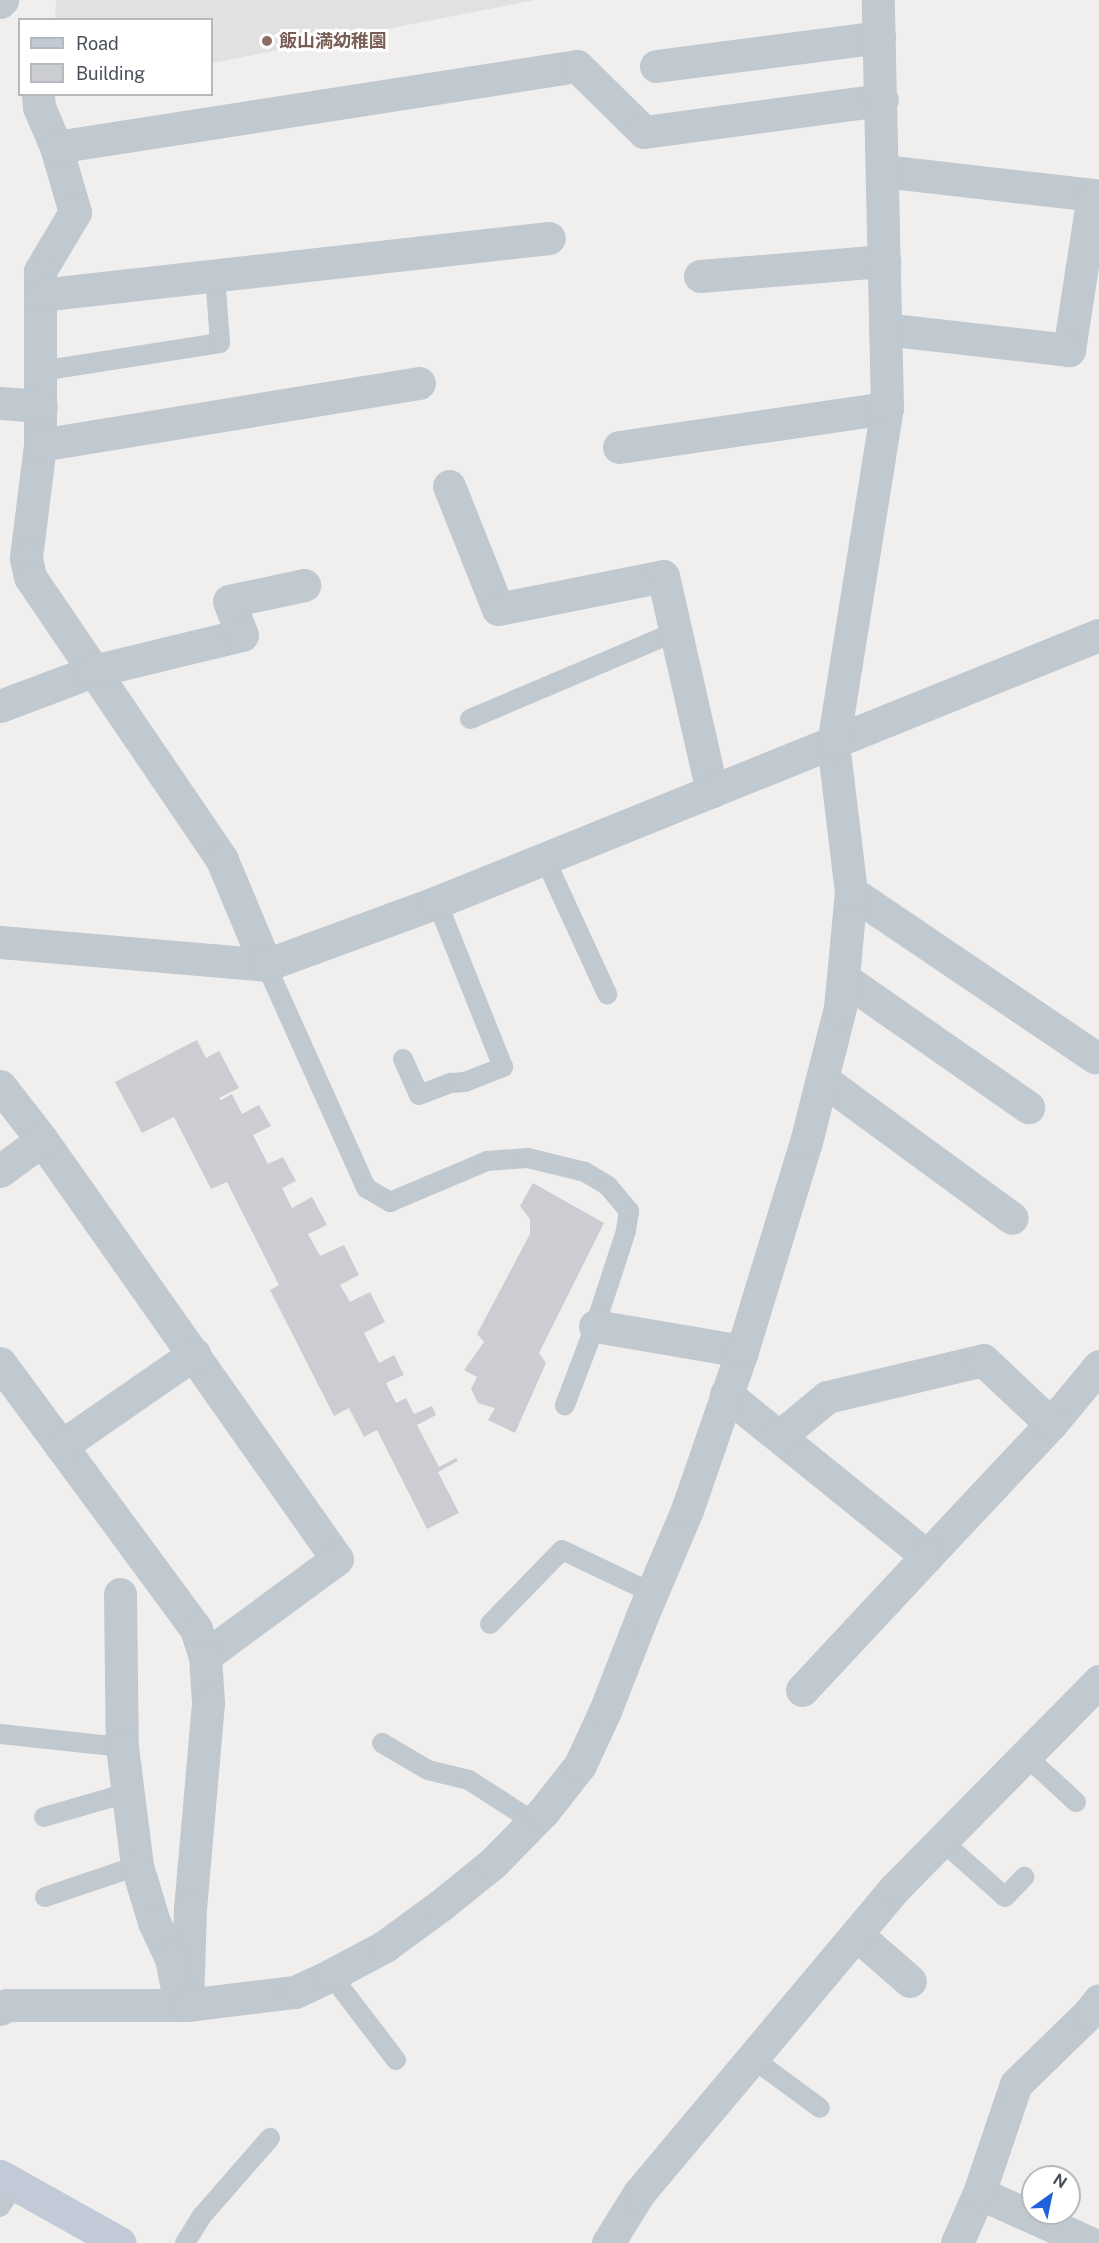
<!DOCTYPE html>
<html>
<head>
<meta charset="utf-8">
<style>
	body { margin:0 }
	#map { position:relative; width:1099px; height:2243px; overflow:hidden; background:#f1efee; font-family:"Public Sans","Noto Sans JP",sans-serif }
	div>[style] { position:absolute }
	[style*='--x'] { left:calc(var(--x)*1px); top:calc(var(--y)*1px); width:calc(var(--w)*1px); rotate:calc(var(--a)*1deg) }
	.education>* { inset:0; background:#e2e0e0 }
	.building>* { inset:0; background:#cbcdd3 }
	.lane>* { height:20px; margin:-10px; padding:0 10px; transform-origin:10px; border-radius:10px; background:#c0c8d0 }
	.street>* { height:33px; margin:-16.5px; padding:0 16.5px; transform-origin:16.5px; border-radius:16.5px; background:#c0c8d0 }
	.secondary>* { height:33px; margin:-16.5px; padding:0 16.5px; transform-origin:16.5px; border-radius:16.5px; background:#c2cad7 }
	.dots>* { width:16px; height:16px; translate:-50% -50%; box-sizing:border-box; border:3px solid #fff; border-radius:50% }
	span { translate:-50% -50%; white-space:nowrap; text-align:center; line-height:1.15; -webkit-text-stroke:6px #fff; paint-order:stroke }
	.education-label { font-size:18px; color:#785e54; font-weight:700 }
	.left { translate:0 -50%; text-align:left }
	.legend { position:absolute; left:18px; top:18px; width:195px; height:78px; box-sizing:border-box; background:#fff; border:2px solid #b5b9bd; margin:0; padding:8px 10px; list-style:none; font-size:18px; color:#47505b }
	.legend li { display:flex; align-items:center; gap:12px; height:30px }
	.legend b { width:30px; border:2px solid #b5b9bd }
	.north { position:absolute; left:1021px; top:2165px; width:60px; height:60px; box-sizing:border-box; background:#fff; border:2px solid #b5b9bd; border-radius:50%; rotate:33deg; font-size:16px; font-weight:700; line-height:24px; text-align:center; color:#47505b }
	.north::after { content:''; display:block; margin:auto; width:21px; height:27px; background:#2162d8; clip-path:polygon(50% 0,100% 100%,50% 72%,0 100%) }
</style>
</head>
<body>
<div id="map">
	<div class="education">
		<i style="clip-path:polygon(56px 0,535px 0,212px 63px,212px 20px,55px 19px)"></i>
	</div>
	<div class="building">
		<i style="clip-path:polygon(197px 1040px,206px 1058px,219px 1051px,239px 1088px,219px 1098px,221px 1100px,232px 1094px,242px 1114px,259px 1105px,271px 1126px,253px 1135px,268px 1164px,283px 1157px,296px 1181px,282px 1188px,292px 1208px,312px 1197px,327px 1225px,308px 1234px,320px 1256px,344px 1245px,359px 1275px,340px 1285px,350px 1302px,370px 1292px,385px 1322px,364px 1333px,379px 1363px,394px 1355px,404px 1375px,386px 1383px,396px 1403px,406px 1398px,414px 1414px,432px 1406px,436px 1415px,417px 1425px,439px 1467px,456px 1458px,458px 1461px,438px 1472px,459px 1513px,427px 1529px,377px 1430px,364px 1437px,349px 1408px,334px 1416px,270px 1290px,279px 1285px,227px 1182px,211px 1189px,174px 1117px,142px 1133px,115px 1082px)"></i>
		<i style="clip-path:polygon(533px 1183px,604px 1223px,539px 1353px,546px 1363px,515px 1433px,488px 1420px,495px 1408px,478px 1403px,471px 1389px,477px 1377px,464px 1370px,484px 1342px,477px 1334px,530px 1234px,530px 1219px,520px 1206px)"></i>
	</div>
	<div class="lane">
		<i style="--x:41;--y:371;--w:181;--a:-8.9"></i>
		<i style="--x:220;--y:343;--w:68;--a:-94.2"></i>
		<i style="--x:470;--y:719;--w:225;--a:-23"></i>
		<i style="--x:545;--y:859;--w:149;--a:65.3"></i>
		<i style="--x:266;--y:965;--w:244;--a:65.8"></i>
		<i style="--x:366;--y:1188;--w:28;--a:30"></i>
		<i style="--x:390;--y:1202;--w:105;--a:-22.9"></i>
		<i style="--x:487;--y:1161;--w:41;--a:-4.2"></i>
		<i style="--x:528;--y:1158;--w:59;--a:13.8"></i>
		<i style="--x:585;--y:1172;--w:27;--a:31"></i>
		<i style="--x:608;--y:1186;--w:33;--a:50"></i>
		<i style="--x:629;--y:1211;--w:20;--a:99"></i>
		<i style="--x:626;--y:1231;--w:100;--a:108.1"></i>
		<i style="--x:595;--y:1326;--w:85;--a:110.8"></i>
		<i style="--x:403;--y:1059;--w:39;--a:66"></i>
		<i style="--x:419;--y:1095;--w:34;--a:-21"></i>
		<i style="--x:451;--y:1083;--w:14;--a:-4"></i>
		<i style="--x:465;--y:1082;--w:41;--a:-21.5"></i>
		<i style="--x:503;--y:1067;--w:178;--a:-111.8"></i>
		<i style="--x:490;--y:1624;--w:103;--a:-45.8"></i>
		<i style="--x:562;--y:1550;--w:100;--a:25.5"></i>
		<i style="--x:0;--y:1734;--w:123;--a:6.1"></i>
		<i style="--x:382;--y:1743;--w:53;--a:30.4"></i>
		<i style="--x:428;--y:1770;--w:42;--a:13.7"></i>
		<i style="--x:469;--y:1780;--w:77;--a:32.9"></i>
		<i style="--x:1026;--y:1756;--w:68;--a:42.6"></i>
		<i style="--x:44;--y:1817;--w:86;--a:-16.1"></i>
		<i style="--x:942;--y:1841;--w:84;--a:41.6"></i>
		<i style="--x:1005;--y:1897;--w:28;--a:-46"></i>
		<i style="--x:45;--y:1897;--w:97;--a:-18.6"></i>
		<i style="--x:331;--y:1975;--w:107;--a:52.6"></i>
		<i style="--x:752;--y:2058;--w:84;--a:36.3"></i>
		<i style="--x:0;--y:2207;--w:27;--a:-57"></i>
		<i style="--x:185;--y:2243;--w:31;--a:-58"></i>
		<i style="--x:201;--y:2217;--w:105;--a:-48.9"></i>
	</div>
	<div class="street">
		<i style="--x:0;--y:2;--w:3;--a:-45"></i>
		<i style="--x:656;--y:66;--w:225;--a:-7.4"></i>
		<i style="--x:38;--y:94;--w:13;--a:86"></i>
		<i style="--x:39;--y:107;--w:43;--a:67"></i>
		<i style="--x:56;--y:147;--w:68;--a:73.7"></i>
		<i style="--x:75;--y:212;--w:69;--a:120.7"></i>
		<i style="--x:40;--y:271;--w:174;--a:90"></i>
		<i style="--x:40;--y:445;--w:114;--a:97.1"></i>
		<i style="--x:26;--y:558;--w:19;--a:78"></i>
		<i style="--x:30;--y:577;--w:342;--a:55.8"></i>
		<i style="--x:222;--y:860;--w:114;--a:67.3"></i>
		<i style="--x:56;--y:147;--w:527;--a:-8.84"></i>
		<i style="--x:577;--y:66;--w:94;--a:44.6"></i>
		<i style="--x:644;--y:132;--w:240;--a:-7.7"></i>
		<i style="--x:883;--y:171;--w:211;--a:6.5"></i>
		<i style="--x:1093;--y:195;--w:157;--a:98.8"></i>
		<i style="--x:1069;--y:350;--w:185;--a:-173.5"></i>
		<i style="--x:700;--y:276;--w:185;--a:-4.7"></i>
		<i style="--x:40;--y:295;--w:512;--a:-6.39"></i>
		<i style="--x:0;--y:403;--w:41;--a:4.2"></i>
		<i style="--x:40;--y:445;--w:384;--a:-9.3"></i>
		<i style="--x:619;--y:447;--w:271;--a:-8.3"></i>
		<i style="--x:449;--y:486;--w:132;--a:68.3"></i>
		<i style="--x:498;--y:609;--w:168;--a:-11.3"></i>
		<i style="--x:663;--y:576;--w:221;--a:77.2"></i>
		<i style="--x:0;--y:706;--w:99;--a:-20.6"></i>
		<i style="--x:93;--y:671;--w:153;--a:-13.6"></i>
		<i style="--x:242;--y:635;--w:36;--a:-111"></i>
		<i style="--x:229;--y:601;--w:77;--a:-12"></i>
		<i style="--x:851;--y:892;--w:295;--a:34.1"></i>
		<i style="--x:0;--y:942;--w:267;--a:4.9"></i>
		<i style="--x:266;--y:965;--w:182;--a:-20.2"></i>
		<i style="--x:437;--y:902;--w:714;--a:-21.97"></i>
		<i style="--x:843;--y:978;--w:226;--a:34.9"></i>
		<i style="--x:822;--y:1079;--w:235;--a:36.2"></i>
		<i style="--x:0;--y:1086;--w:68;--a:52.1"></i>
		<i style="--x:42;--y:1140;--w:512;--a:54.85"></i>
		<i style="--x:337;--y:1559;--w:164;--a:143.7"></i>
		<i style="--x:0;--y:1171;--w:52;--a:-36.4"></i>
		<i style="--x:595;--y:1326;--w:149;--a:9.7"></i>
		<i style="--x:0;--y:1363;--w:330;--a:53.6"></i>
		<i style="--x:196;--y:1629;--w:28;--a:72"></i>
		<i style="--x:205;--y:1656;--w:47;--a:86.3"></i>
		<i style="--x:208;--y:1703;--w:206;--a:95"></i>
		<i style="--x:190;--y:1908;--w:97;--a:91.8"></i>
		<i style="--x:726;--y:1394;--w:258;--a:38.9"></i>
		<i style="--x:927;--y:1556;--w:181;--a:-46.8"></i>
		<i style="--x:1051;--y:1424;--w:75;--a:-50.4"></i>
		<i style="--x:780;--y:1436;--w:61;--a:-39.7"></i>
		<i style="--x:827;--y:1397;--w:160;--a:-13.3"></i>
		<i style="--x:983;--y:1360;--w:93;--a:43.3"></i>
		<i style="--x:61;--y:1446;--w:162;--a:-34.7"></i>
		<i style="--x:120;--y:1594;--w:153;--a:89.3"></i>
		<i style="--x:122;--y:1747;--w:120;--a:82.8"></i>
		<i style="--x:137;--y:1866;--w:59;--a:73.1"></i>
		<i style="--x:154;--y:1922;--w:40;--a:65"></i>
		<i style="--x:171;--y:1958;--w:38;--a:79"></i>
		<i style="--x:802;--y:1690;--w:183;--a:-47"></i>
		<i style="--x:857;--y:1935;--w:70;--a:41"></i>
		<i style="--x:0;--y:2009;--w:8;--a:-30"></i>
		<i style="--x:7;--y:2005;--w:180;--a:0"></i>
		<i style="--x:187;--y:2005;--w:109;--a:-6.9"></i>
		<i style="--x:295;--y:1992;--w:40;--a:-25"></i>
		<i style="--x:331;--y:1975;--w:61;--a:-28.2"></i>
		<i style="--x:385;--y:1946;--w:69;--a:-36.2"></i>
		<i style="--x:441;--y:1905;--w:67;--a:-38.9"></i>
		<i style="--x:493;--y:1863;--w:71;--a:-45.6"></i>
		<i style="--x:543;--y:1812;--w:60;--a:-51.8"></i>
		<i style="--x:580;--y:1765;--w:60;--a:-65.2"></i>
		<i style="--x:605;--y:1711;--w:102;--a:-68.7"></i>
		<i style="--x:642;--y:1616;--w:115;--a:-67"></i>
		<i style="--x:687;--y:1510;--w:168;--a:-70.9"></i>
		<i style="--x:742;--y:1351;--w:219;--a:-73"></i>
		<i style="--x:806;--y:1142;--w:138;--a:-75.8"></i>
		<i style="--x:840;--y:1008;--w:117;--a:-84.6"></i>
		<i style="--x:851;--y:892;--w:149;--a:-96.9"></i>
		<i style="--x:833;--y:744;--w:340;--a:-80.9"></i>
		<i style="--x:887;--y:408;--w:408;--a:-91.3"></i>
		<i style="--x:979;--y:2193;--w:122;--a:24.2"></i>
		<i style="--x:608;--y:2243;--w:59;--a:-58.2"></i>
		<i style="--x:639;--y:2193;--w:398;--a:-50"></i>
		<i style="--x:895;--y:1888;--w:291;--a:-45.4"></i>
		<i style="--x:957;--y:2243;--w:55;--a:-66.3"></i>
		<i style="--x:979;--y:2193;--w:115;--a:-71.3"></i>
		<i style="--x:1016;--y:2084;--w:102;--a:-44.2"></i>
		<i style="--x:1089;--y:2013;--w:16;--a:-52"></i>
	</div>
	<div class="secondary">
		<i style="--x:0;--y:2176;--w:137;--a:29.2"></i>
	</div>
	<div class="dots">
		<i style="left:267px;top:41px;background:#8d6e63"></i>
	</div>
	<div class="education-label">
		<span class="left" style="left:279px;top:41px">飯山満幼稚園</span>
	</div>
	<ul class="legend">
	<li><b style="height:8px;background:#c2cad7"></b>Road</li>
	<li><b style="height:16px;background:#cbcdd3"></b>Building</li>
	</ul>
	<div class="north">N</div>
</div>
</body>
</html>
